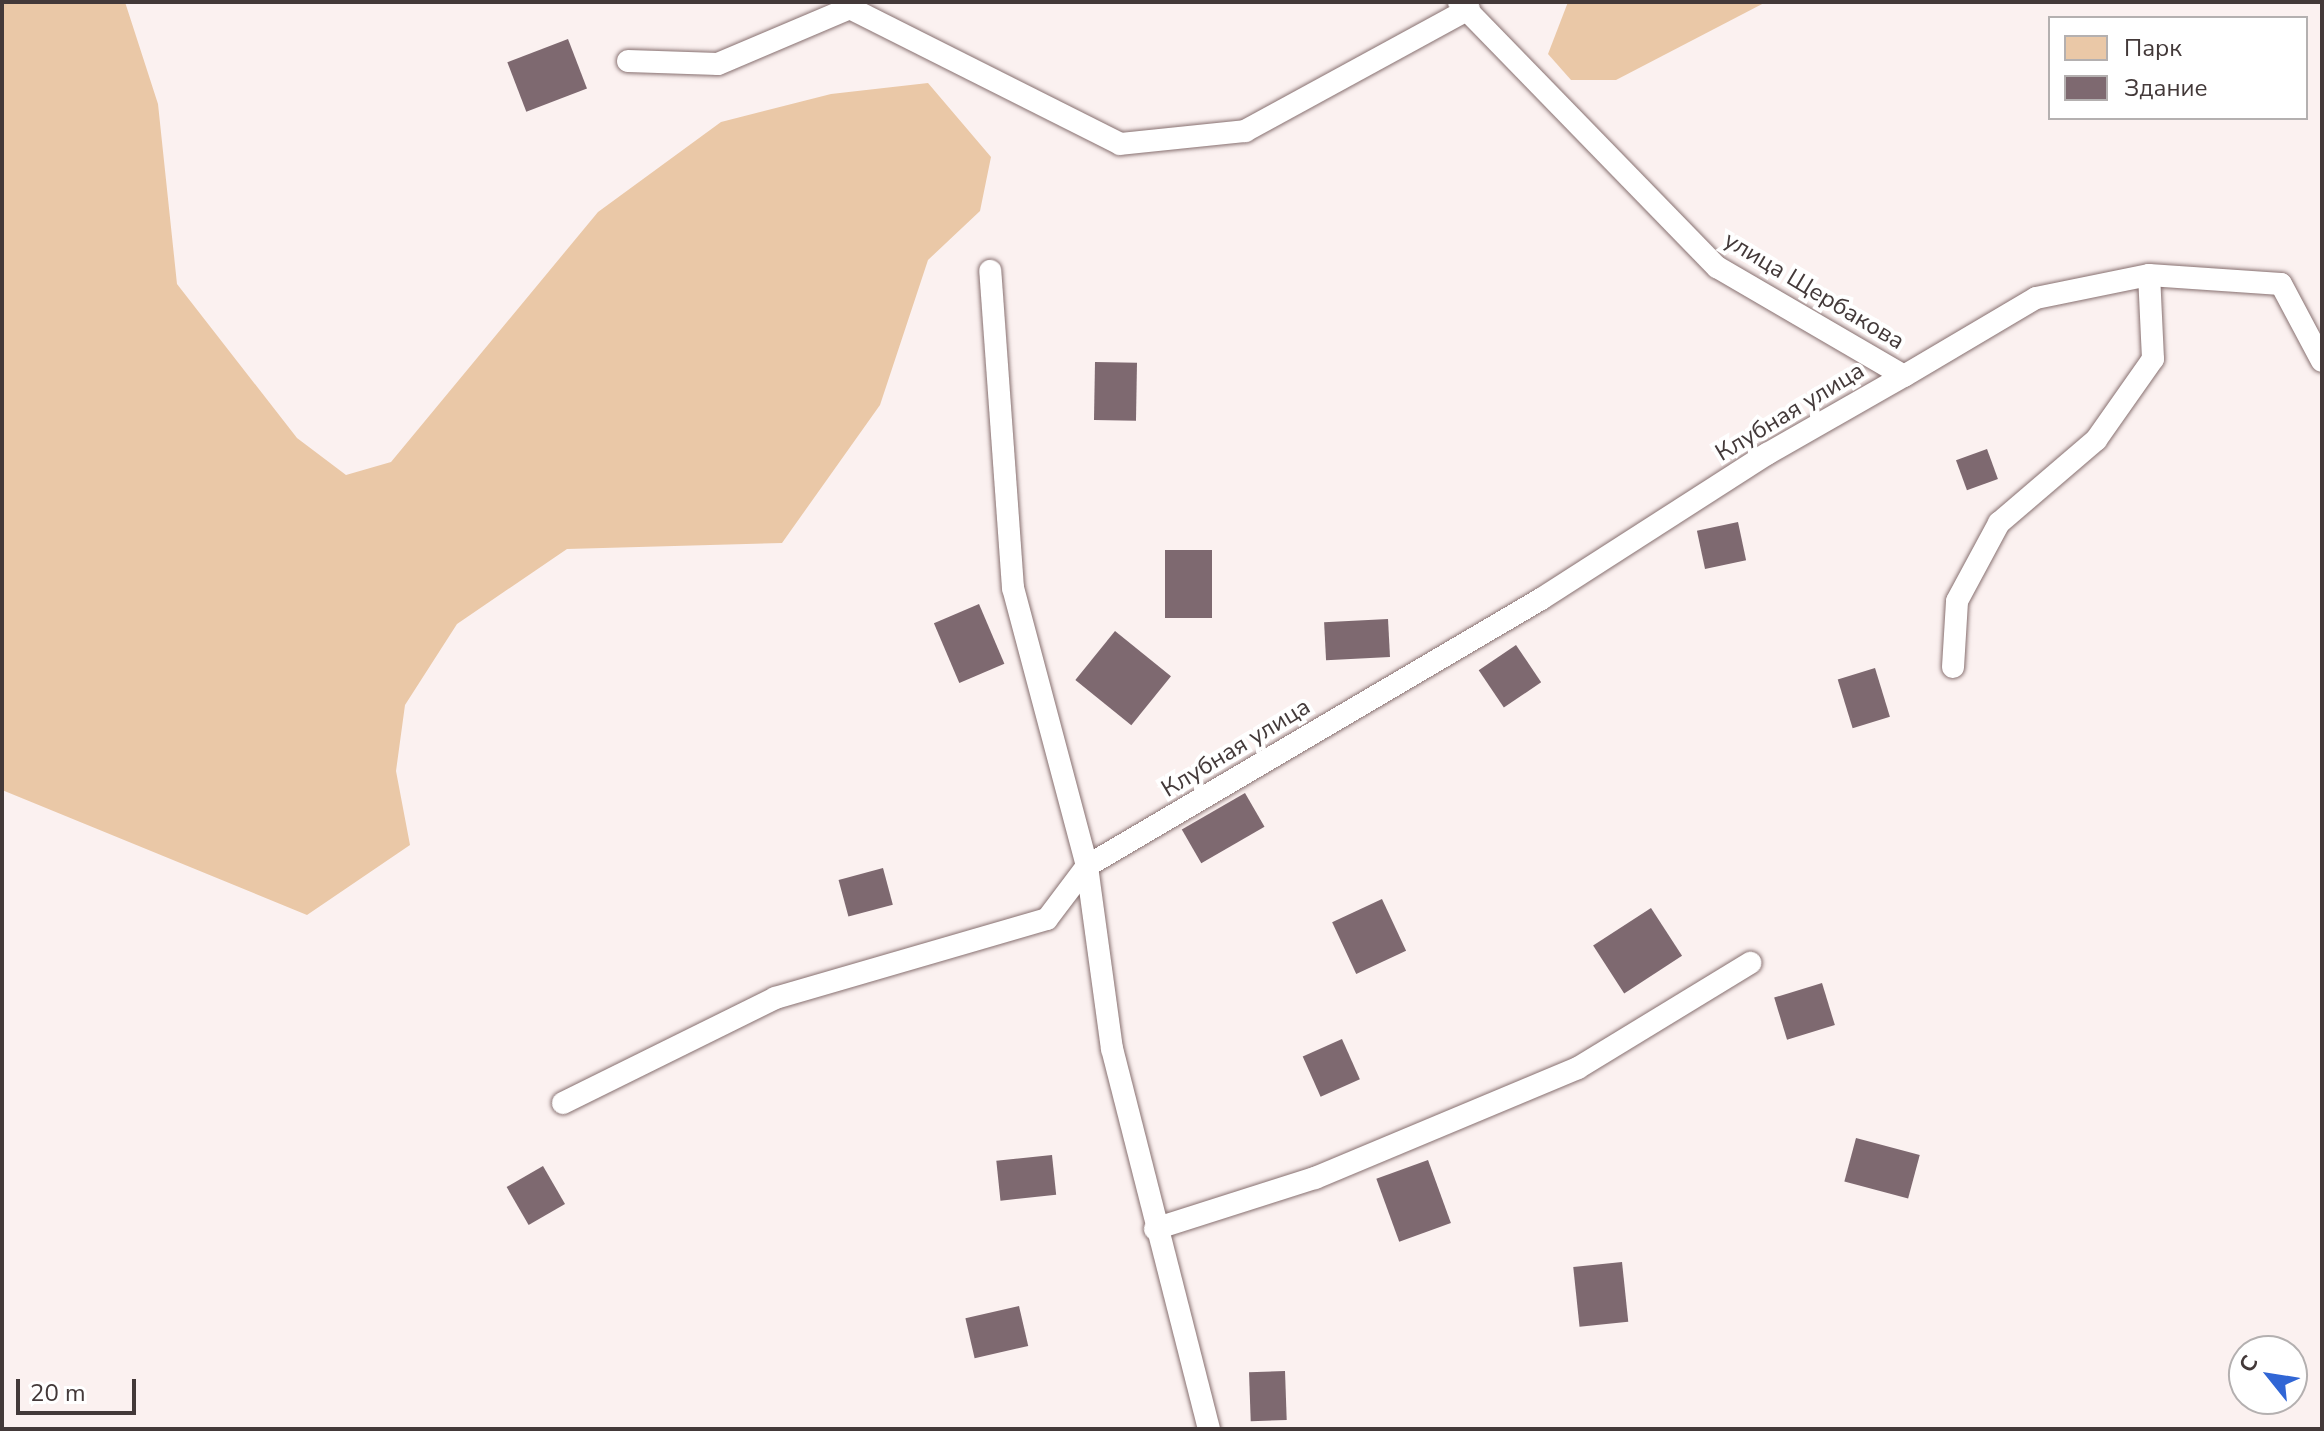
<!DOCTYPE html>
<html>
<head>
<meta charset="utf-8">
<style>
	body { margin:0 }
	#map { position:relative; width:2324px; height:1431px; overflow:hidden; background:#fbf1f0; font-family:"Nunito Sans",sans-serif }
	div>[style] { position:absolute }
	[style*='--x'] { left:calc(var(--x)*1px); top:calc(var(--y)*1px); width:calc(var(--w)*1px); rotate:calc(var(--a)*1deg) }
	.green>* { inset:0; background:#eac8a7 }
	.building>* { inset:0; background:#7e6970; transform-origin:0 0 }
	.roads { filter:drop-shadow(0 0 2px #877070) drop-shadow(0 0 2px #877070) }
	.service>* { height:22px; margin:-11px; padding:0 11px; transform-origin:11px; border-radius:11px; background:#fff }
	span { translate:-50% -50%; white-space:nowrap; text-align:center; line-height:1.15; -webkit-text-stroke:8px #fff; paint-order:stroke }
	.street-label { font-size:24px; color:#433939 }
	.frame { position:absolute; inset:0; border:4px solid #433939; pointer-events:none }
	.legend { position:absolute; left:2048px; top:16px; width:260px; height:104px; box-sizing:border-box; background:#fff; border:2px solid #b4b0b0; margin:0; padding:10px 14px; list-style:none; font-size:24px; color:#433939 }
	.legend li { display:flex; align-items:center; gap:16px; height:40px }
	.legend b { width:40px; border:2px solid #b4b0b0 }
	.north { position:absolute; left:2228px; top:1335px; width:80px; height:80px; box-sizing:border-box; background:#fff; border:2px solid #b4b0b0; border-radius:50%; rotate:300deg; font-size:22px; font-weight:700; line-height:32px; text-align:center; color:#433939 }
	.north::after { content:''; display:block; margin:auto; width:28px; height:36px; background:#3166d5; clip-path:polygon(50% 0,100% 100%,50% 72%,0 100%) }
	.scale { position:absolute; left:16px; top:1379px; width:120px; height:36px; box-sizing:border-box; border:4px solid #433939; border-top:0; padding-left:10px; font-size:24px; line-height:28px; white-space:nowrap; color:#433939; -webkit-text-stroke:6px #fff; paint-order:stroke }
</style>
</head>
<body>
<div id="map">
	<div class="green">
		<i style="clip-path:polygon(2px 2px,125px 2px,158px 104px,177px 284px,297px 438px,346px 475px,391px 462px,598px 212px,721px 122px,831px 94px,928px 83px,991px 157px,980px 211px,928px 260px,880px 405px,782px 543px,567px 549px,457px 624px,405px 705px,396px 771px,410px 845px,307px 915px,2px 790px)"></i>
		<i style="clip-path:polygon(1568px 2px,1766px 2px,1616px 80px,1571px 80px,1548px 54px)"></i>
	</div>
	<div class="building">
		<i style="left:568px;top:39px;width:53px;height:65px;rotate:69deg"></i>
		<i style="left:1095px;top:362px;width:42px;height:58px;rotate:1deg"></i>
		<i style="left:1987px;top:449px;width:32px;height:33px;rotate:70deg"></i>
		<i style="left:1738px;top:522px;width:39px;height:42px;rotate:78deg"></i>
		<i style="left:1165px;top:550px;width:47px;height:68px"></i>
		<i style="left:979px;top:604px;width:65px;height:49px;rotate:67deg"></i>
		<i style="left:1388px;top:619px;width:38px;height:64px;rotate:87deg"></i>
		<i style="left:1115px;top:631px;width:72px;height:63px;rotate:39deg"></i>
		<i style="left:1516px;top:645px;width:45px;height:45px;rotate:56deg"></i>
		<i style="left:1875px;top:668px;width:51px;height:39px;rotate:73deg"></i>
		<i style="left:1245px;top:793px;width:39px;height:73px;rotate:60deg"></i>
		<i style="left:883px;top:868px;width:38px;height:46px;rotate:75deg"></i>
		<i style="left:1382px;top:899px;width:57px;height:55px;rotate:65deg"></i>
		<i style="left:1651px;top:908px;width:57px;height:69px;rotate:57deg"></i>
		<i style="left:1822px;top:983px;width:44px;height:50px;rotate:73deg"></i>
		<i style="left:1342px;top:1039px;width:44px;height:43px;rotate:66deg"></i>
		<i style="left:1856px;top:1138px;width:66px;height:45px;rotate:15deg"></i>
		<i style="left:1052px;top:1155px;width:40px;height:56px;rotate:84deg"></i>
		<i style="left:1428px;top:1160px;width:67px;height:55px;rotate:70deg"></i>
		<i style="left:543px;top:1166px;width:44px;height:42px;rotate:60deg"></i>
		<i style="left:1622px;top:1262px;width:60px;height:49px;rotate:84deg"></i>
		<i style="left:1019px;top:1306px;width:41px;height:55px;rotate:77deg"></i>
		<i style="left:1285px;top:1371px;width:49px;height:36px;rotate:88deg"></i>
	</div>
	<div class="roads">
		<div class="service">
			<i style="--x:1459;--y:2;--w:370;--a:45.8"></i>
			<i style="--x:1717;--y:267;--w:216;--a:30.2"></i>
			<i style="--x:1904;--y:376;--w:153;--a:-30.6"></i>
			<i style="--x:2036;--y:298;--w:115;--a:-11.5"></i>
			<i style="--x:2149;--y:275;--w:132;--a:3.9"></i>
			<i style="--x:2281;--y:284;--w:87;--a:62"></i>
			<i style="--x:628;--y:61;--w:90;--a:1.9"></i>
			<i style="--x:718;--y:64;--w:143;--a:-23"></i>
			<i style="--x:850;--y:8;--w:302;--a:26.7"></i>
			<i style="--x:1120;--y:144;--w:126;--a:-5.9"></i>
			<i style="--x:1245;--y:131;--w:255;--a:-28.6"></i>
			<i style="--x:1953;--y:667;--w:66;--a:-86.5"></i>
			<i style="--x:1957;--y:601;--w:89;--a:-61.7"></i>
			<i style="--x:1999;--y:523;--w:128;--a:-40.6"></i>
			<i style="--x:2096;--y:440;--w:99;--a:-54.9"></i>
			<i style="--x:2153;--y:359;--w:84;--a:-92.7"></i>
			<i style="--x:563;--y:1103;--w:237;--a:-26.3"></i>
			<i style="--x:775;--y:998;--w:283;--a:-16.2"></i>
			<i style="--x:1047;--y:919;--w:66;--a:-53"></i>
			<i style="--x:1087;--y:866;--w:288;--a:-104.9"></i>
			<i style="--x:1013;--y:588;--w:318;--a:-94.1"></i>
			<i style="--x:1155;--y:1229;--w:168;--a:-17.7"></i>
			<i style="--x:1315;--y:1178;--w:285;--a:-22.7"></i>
			<i style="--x:1578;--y:1068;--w:202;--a:-31.4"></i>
			<i style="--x:1209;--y:1429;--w:392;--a:-104.3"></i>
			<i style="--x:1112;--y:1049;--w:185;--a:-97.8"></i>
			<i style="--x:1087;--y:866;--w:527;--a:-30.46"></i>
			<i style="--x:1541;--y:599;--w:269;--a:-32.7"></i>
			<i style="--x:1767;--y:454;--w:158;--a:-29.7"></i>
		</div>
	</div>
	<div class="street-label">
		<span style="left:1814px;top:291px;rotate:31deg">улица Щербакова</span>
		<span style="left:1790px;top:412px;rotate:-31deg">Клубная улица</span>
		<span style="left:1236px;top:748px;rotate:-31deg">Клубная улица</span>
	</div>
	<div class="frame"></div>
	<ul class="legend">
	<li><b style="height:22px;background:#eac8a7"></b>Парк</li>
	<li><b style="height:22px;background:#7e6970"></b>Здание</li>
	</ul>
	<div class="north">С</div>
	<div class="scale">20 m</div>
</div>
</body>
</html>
